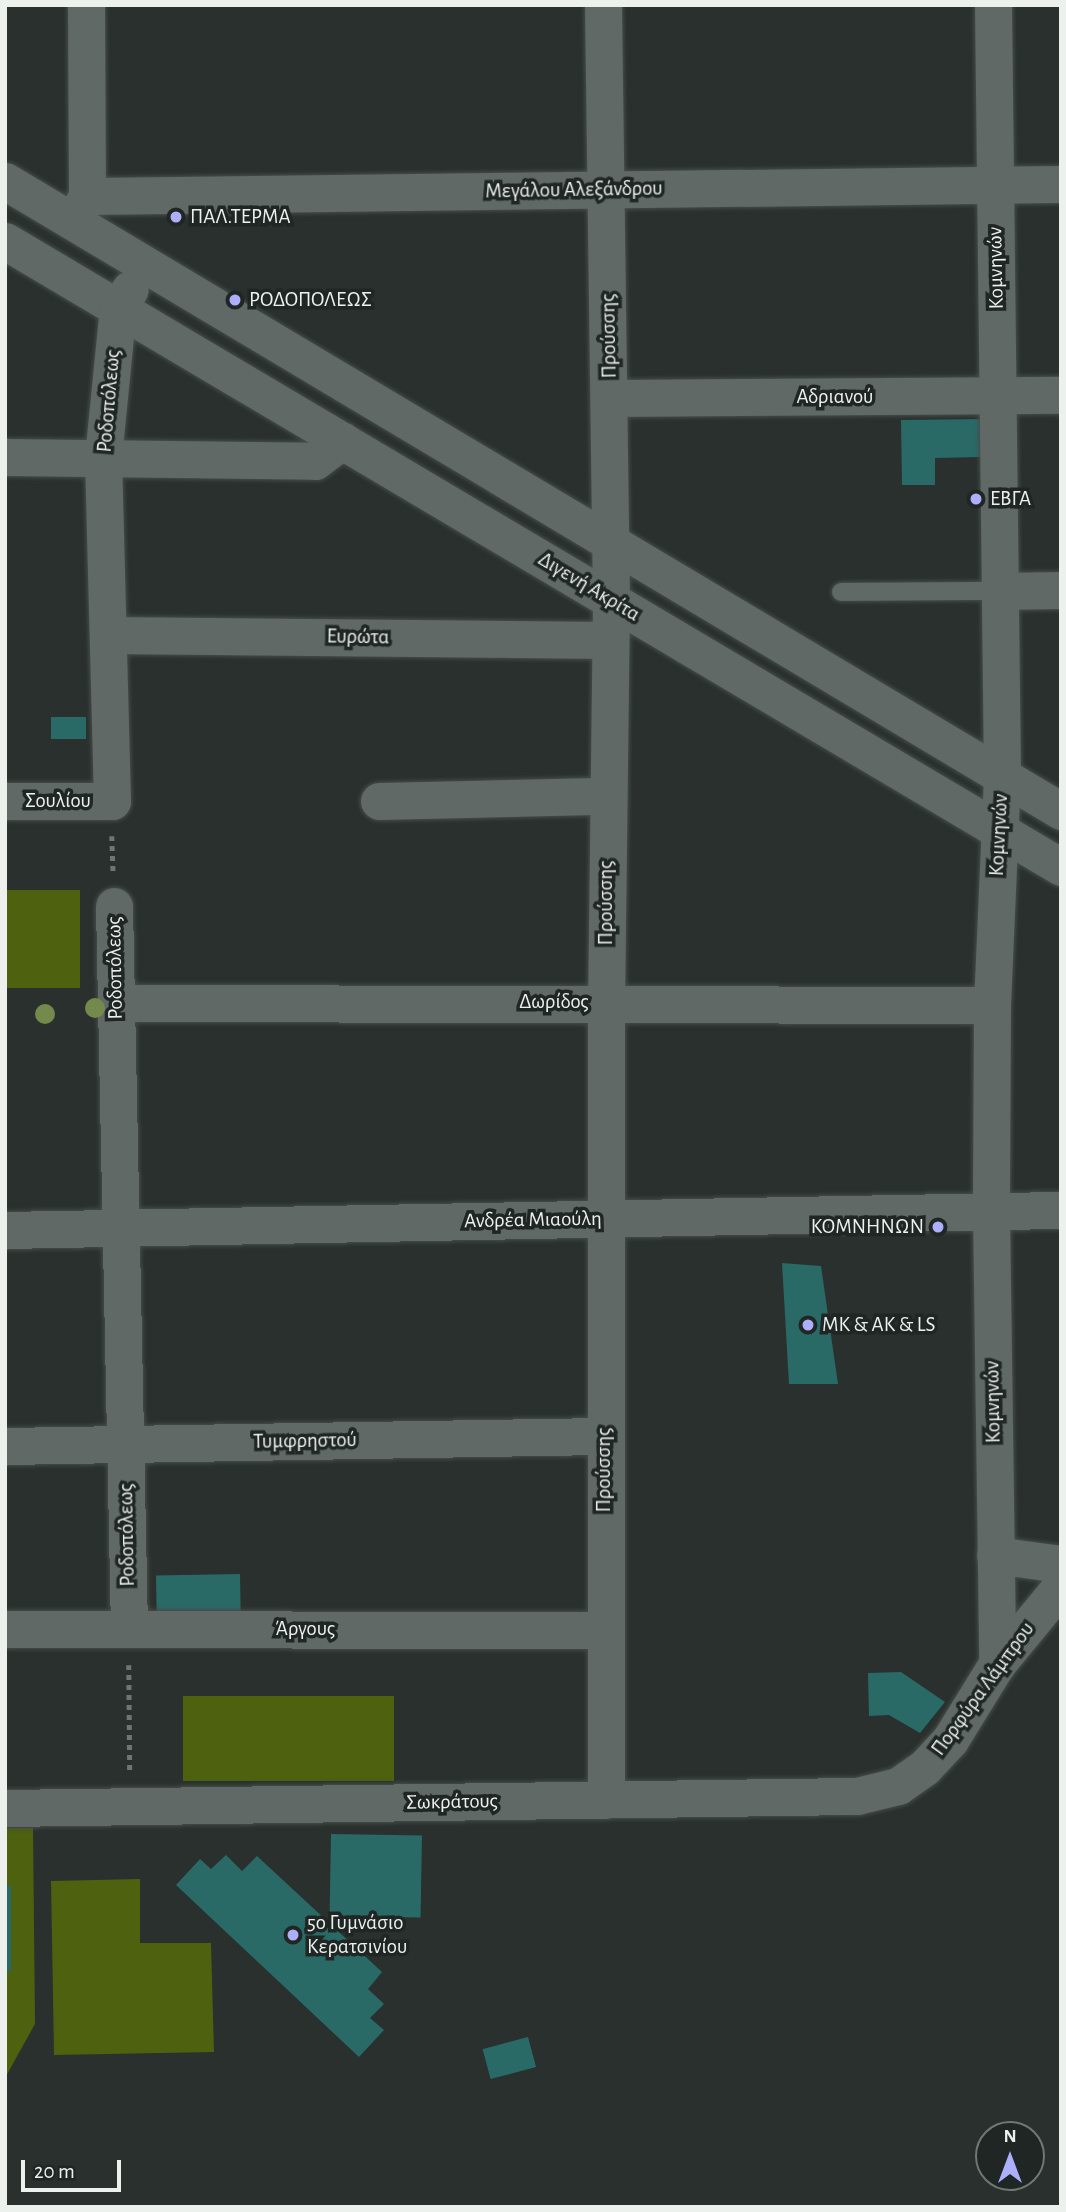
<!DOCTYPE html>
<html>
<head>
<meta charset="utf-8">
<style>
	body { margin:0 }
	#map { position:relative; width:1066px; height:2212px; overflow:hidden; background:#29302d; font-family:"Alegreya Sans",sans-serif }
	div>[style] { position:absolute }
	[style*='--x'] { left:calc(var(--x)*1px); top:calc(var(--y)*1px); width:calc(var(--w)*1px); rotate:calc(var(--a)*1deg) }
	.green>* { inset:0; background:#4d610f; transform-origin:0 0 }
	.building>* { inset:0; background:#296a67; transform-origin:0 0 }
	.path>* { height:4.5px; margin-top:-2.25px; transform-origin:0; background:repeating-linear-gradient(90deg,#6f7572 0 5px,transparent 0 10px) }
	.roads { filter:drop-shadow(0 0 2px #464c49) drop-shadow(0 0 2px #464c49) }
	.lane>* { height:18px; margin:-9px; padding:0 9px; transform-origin:9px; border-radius:9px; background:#606965 }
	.street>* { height:37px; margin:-18.5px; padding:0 18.5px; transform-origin:18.5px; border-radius:18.5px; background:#606965 }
	.trees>* { width:20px; height:20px; margin:-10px; border-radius:50%; background:#74894c }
	.dots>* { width:19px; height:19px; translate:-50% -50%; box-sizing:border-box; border:4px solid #1f2623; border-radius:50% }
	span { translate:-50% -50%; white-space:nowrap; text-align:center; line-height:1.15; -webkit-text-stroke:7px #1f2623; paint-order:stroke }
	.street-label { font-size:21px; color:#ecf1ee }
	.poi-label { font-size:21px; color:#ecf1ee }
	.left { translate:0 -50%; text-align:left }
	.right { translate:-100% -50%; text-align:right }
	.frame { position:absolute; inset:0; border:7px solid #ecf1ee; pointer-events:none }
	.north { position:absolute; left:975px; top:2121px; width:70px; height:70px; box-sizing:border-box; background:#1f2623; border:2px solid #717774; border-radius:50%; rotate:0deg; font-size:19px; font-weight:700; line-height:28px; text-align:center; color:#ecf1ee }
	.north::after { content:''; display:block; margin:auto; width:24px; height:32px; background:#adaffb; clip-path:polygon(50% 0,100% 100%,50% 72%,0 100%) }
	.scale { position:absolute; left:21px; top:2160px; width:100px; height:32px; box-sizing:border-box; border:4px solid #ecf1ee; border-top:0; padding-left:9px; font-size:21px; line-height:24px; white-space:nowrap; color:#ecf1ee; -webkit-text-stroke:5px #1f2623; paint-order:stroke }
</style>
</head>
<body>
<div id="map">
	<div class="green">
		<i style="left:5px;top:890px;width:75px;height:98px"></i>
		<i style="left:394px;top:1696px;width:85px;height:211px;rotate:90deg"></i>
		<i style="clip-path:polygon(5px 1828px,33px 1828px,35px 2024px,5px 2078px)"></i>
		<i style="clip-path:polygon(140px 1879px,140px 1943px,211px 1943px,214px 2052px,54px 2055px,51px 1881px)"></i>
	</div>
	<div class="building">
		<i style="clip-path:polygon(983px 419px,983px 457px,935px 458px,935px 485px,902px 485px,901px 420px)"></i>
		<i style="left:86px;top:717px;width:22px;height:35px;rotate:90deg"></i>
		<i style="clip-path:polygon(782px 1263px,821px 1266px,838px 1384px,789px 1384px)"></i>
		<i style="left:240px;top:1574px;width:39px;height:84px;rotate:89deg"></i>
		<i style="clip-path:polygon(901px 1672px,945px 1702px,920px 1733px,889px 1715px,869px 1716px,868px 1673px)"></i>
		<i style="left:331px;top:1834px;width:91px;height:82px;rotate:1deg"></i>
		<i style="clip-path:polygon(226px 1855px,242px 1871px,257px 1856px,382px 1972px,368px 1989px,384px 2004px,370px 2018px,384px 2030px,359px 2057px,176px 1885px,200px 1859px,211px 1869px)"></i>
		<i style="left:5px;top:1886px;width:6px;height:85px"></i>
		<i style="left:528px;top:2037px;width:31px;height:47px;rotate:75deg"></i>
	</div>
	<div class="path">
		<i style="--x:112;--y:836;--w:37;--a:88"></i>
		<i style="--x:129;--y:1665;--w:106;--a:89.5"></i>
	</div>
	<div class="roads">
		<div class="lane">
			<i style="--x:841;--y:592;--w:158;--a:-0.4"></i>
		</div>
		<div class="street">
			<i style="--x:603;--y:5;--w:596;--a:89.23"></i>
			<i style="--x:611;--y:601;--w:401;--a:90.7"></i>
			<i style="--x:606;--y:1002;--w:798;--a:90"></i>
			<i style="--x:993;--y:5;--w:771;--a:89.33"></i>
			<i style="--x:1002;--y:776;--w:229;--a:92.5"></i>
			<i style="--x:992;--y:1005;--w:206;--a:90.3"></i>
			<i style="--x:991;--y:1211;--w:453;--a:89.2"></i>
			<i style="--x:5;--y:181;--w:1230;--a:30.82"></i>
			<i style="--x:87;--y:196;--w:974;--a:-0.71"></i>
			<i style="--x:75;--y:217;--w:24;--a:-60"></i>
			<i style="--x:87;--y:196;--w:191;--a:-90.3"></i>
			<i style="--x:5;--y:241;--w:1228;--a:30.66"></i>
			<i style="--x:610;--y:398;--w:451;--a:-0.4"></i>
			<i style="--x:5;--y:457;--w:310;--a:0.7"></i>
			<i style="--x:315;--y:461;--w:34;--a:-37"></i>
			<i style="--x:999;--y:591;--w:62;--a:-0.9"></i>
			<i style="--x:108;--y:635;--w:501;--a:0.57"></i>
			<i style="--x:5;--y:801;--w:107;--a:0"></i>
			<i style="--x:112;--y:801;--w:344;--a:-91.5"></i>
			<i style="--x:103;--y:457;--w:150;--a:-84.3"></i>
			<i style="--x:118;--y:308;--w:22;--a:-58"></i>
			<i style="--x:379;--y:801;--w:228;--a:-1.3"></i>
			<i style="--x:114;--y:906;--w:723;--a:88.81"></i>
			<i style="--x:115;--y:1003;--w:877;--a:0.13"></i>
			<i style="--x:5;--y:1230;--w:1056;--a:-1.09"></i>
			<i style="--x:5;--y:1446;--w:599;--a:-0.96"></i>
			<i style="--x:995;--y:1555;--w:67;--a:7.8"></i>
			<i style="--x:5;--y:1629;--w:599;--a:0.1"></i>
			<i style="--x:5;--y:1808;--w:852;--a:-0.81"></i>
			<i style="--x:857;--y:1796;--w:42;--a:-13.7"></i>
			<i style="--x:898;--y:1786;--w:32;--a:-35"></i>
			<i style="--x:924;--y:1768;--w:38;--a:-47"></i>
			<i style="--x:950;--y:1740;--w:89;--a:-58.3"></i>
			<i style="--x:997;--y:1664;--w:101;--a:-50.6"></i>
		</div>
	</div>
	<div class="trees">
		<i style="left:95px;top:1008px"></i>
		<i style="left:45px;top:1014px"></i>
	</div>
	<div class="dots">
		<i style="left:176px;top:217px;background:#adaffb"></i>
		<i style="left:235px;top:300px;background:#adaffb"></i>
		<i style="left:976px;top:499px;background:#adaffb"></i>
		<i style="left:938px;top:1227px;background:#adaffb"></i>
		<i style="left:808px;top:1325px;background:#adaffb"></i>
		<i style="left:293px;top:1935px;background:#adaffb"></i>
	</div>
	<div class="street-label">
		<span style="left:574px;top:190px;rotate:-1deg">Μεγάλου Αλεξάνδρου</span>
		<span style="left:996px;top:268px;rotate:-91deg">Κομνηνών</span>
		<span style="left:609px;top:336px;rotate:-91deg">Προύσσης</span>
		<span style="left:835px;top:397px">Αδριανού</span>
		<span style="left:109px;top:401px;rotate:-85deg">Ροδοπόλεως</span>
		<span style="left:589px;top:587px;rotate:31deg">Διγενή Ακρίτα</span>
		<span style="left:358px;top:637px;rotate:1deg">Ευρώτα</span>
		<span style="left:58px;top:801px">Σουλίου</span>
		<span style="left:999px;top:835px;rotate:-87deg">Κομνηνών</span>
		<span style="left:606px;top:903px;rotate:-90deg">Προύσσης</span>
		<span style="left:115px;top:968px;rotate:-91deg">Ροδοπόλεως</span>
		<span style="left:554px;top:1002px">Δωρίδος</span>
		<span style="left:533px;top:1220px;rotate:-1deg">Ανδρέα Μιαούλη</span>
		<span style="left:993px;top:1402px;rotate:-91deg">Κομνηνών</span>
		<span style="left:305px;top:1441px;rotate:-1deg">Τυμφρηστού</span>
		<span style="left:604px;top:1470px;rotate:-90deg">Προύσσης</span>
		<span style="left:127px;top:1535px;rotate:-91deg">Ροδοπόλεως</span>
		<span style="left:305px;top:1629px">Άργους</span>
		<span style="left:983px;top:1689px;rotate:-54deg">Πορφύρα Λάμπρου</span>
		<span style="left:452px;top:1802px;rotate:-1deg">Σωκράτους</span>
	</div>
	<div class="poi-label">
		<span class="left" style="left:190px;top:217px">ΠΑΛ.ΤΕΡΜΑ</span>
		<span class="left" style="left:249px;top:300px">ΡΟΔΟΠΟΛΕΩΣ</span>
		<span class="left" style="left:990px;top:499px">ΕΒΓΑ</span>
		<span class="right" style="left:924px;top:1227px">ΚΟΜΝΗΝΩΝ</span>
		<span class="left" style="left:822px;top:1325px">MK &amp; AK &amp; LS</span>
		<span class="left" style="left:307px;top:1935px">5ο Γυμνάσιο<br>Κερατσινίου</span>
	</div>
	<div class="frame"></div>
	<div class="north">N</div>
	<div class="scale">20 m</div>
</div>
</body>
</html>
